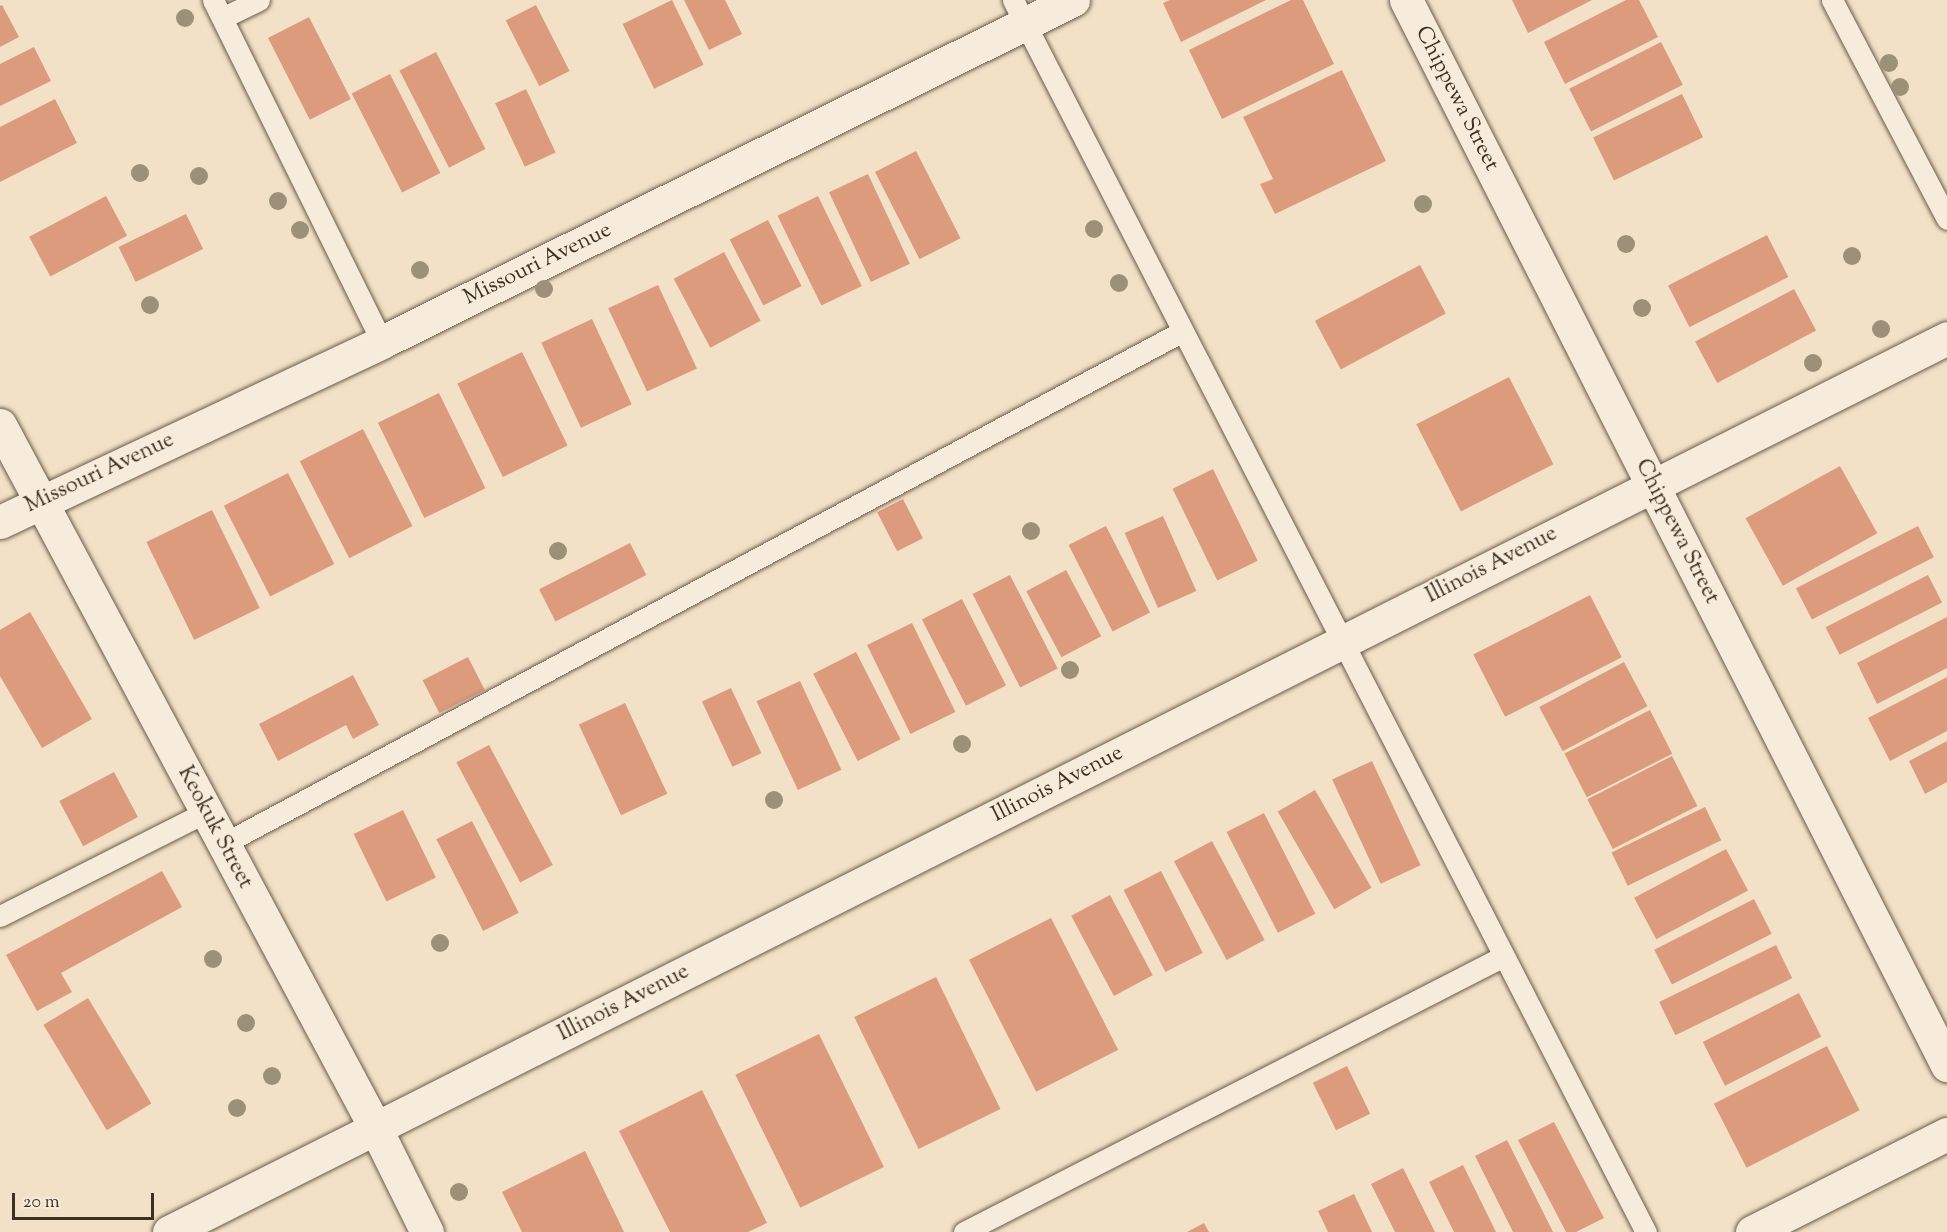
<!DOCTYPE html>
<html>
<head>
<meta charset="utf-8">
<style>
	body { margin:0 }
	#map { position:relative; width:1947px; height:1232px; overflow:hidden; background:#f3e1c7; font-family:"Sorts Mill Goudy",serif }
	div>[style] { position:absolute }
	[style*='--x'] { left:calc(var(--x)*1px); top:calc(var(--y)*1px); width:calc(var(--w)*1px); rotate:calc(var(--a)*1deg) }
	.building>* { inset:0; background:#dd9b7e; transform-origin:0 0 }
	.roads { filter:drop-shadow(0 0 2px #6a5c4b) drop-shadow(0 0 2px #6a5c4b) }
	.lane>* { height:21px; margin:-10.5px; padding:0 10.5px; transform-origin:10.5px; border-radius:10.5px; background:#f7ecdb }
	.street>* { height:33px; margin:-16.5px; padding:0 16.5px; transform-origin:16.5px; border-radius:16.5px; background:#f7ecdb }
	.trees>* { width:18px; height:18px; margin:-9px; border-radius:50%; background:#9c9079 }
	span { translate:-50% -50%; white-space:nowrap; text-align:center; line-height:1.15; -webkit-text-stroke:4.5px #f7ecdb; paint-order:stroke }
	.street-label { font-size:22px; color:#3d3022 }
	.scale { position:absolute; left:12px; top:1193px; width:142px; height:27px; box-sizing:border-box; border:3px solid #3d3022; border-top:0; padding-left:8px; font-size:18px; line-height:21px; white-space:nowrap; color:#3d3022; -webkit-text-stroke:4px #f7ecdb; paint-order:stroke }
</style>
</head>
<body>
<div id="map">
	<div class="building">
		<i style="left:672px;top:0;width:72px;height:55px;rotate:64deg"></i>
		<i style="clip-path:polygon(684px 0,725px 0,742px 34px,709px 50px)"></i>
		<i style="clip-path:polygon(1170px 0,1266px 0,1181px 42px,1163px 3px)"></i>
		<i style="clip-path:polygon(1291px 0,1303px 0,1334px 64px,1222px 119px,1189px 50px)"></i>
		<i style="clip-path:polygon(1512px 0,1592px 0,1528px 33px)"></i>
		<i style="clip-path:polygon(1626px 0,1639px 0,1658px 37px,1565px 84px,1544px 42px)"></i>
		<i style="clip-path:polygon(2px 5px,19px 37px,0 47px,0 6px)"></i>
		<i style="left:536px;top:5px;width:74px;height:34px;rotate:63deg"></i>
		<i style="left:309px;top:17px;width:92px;height:46px;rotate:63deg"></i>
		<i style="left:1661px;top:42px;width:48px;height:103px;rotate:63deg"></i>
		<i style="clip-path:polygon(34px 47px,51px 81px,0 106px,0 64px)"></i>
		<i style="left:436px;top:52px;width:109px;height:41px;rotate:63deg"></i>
		<i style="clip-path:polygon(1342px 70px,1386px 161px,1275px 214px,1260px 184px,1273px 179px,1243px 117px)"></i>
		<i style="left:390px;top:74px;width:111px;height:43px;rotate:63deg"></i>
		<i style="left:526px;top:89px;width:70px;height:34px;rotate:65deg"></i>
		<i style="left:1682px;top:94px;width:48px;height:99px;rotate:64deg"></i>
		<i style="clip-path:polygon(55px 99px,77px 143px,0 182px,0 127px)"></i>
		<i style="left:916px;top:151px;width:98px;height:46px;rotate:63deg"></i>
		<i style="left:868px;top:174px;width:99px;height:43px;rotate:65deg"></i>
		<i style="left:106px;top:196px;width:45px;height:87px;rotate:62deg"></i>
		<i style="left:818px;top:196px;width:100px;height:45px;rotate:64deg"></i>
		<i style="left:186px;top:214px;width:39px;height:75px;rotate:64deg"></i>
		<i style="left:768px;top:220px;width:74px;height:43px;rotate:63deg"></i>
		<i style="left:1767px;top:235px;width:47px;height:111px;rotate:63deg"></i>
		<i style="left:724px;top:252px;width:78px;height:57px;rotate:62deg"></i>
		<i style="left:1420px;top:265px;width:55px;height:119px;rotate:62deg"></i>
		<i style="left:658px;top:285px;width:92px;height:55px;rotate:65deg"></i>
		<i style="left:1794px;top:289px;width:47px;height:112px;rotate:62deg"></i>
		<i style="left:592px;top:319px;width:94px;height:56px;rotate:65deg"></i>
		<i style="left:522px;top:352px;width:104px;height:72px;rotate:64deg"></i>
		<i style="left:1509px;top:377px;width:98px;height:104px;rotate:63deg"></i>
		<i style="left:439px;top:393px;width:106px;height:68px;rotate:64deg"></i>
		<i style="left:363px;top:429px;width:109px;height:71px;rotate:63deg"></i>
		<i style="left:1840px;top:466px;width:77px;height:108px;rotate:61deg"></i>
		<i style="left:1213px;top:469px;width:102px;height:45px;rotate:64deg"></i>
		<i style="left:288px;top:473px;width:102px;height:72px;rotate:63deg"></i>
		<i style="left:903px;top:499px;width:44px;height:29px;rotate:63deg"></i>
		<i style="left:212px;top:510px;width:109px;height:73px;rotate:64deg"></i>
		<i style="left:1163px;top:516px;width:82px;height:42px;rotate:66deg"></i>
		<i style="left:1106px;top:526px;width:97px;height:42px;rotate:63deg"></i>
		<i style="left:1918px;top:526px;width:35px;height:137px;rotate:63deg"></i>
		<i style="left:630px;top:543px;width:36px;height:102px;rotate:63deg"></i>
		<i style="left:1066px;top:570px;width:75px;height:45px;rotate:62deg"></i>
		<i style="left:1010px;top:575px;width:105px;height:42px;rotate:63deg"></i>
		<i style="left:1928px;top:575px;width:31px;height:115px;rotate:63deg"></i>
		<i style="left:1590px;top:595px;width:70px;height:131px;rotate:63deg"></i>
		<i style="left:962px;top:599px;width:97px;height:45px;rotate:63deg"></i>
		<i style="clip-path:polygon(30px 612px,92px 719px,42px 748px,0 676px,0 630px)"></i>
		<i style="clip-path:polygon(1947px 617px,1947px 668px,1877px 704px,1857px 663px)"></i>
		<i style="left:912px;top:623px;width:99px;height:50px;rotate:64deg"></i>
		<i style="left:856px;top:652px;width:98px;height:48px;rotate:63deg"></i>
		<i style="left:468px;top:657px;width:37px;height:51px;rotate:63deg"></i>
		<i style="left:1624px;top:662px;width:50px;height:96px;rotate:62deg"></i>
		<i style="clip-path:polygon(353px 675px,379px 725px,353px 739px,346px 725px,278px 761px,259px 724px)"></i>
		<i style="clip-path:polygon(1947px 677px,1947px 731px,1890px 761px,1868px 718px)"></i>
		<i style="left:800px;top:681px;width:98px;height:48px;rotate:65deg"></i>
		<i style="left:731px;top:688px;width:72px;height:32px;rotate:65deg"></i>
		<i style="left:625px;top:703px;width:100px;height:51px;rotate:65deg"></i>
		<i style="left:1650px;top:710px;width:49px;height:96px;rotate:63deg"></i>
		<i style="clip-path:polygon(1947px 741px,1947px 782px,1925px 794px,1909px 761px)"></i>
		<i style="left:489px;top:745px;width:136px;height:37px;rotate:62deg"></i>
		<i style="left:1672px;top:756px;width:56px;height:95px;rotate:63deg"></i>
		<i style="left:1372px;top:761px;width:115px;height:44px;rotate:65deg"></i>
		<i style="left:114px;top:772px;width:51px;height:62px;rotate:62deg"></i>
		<i style="left:1315px;top:790px;width:113px;height:43px;rotate:60deg"></i>
		<i style="left:1705px;top:807px;width:37px;height:104px;rotate:64deg"></i>
		<i style="left:403px;top:810px;width:75px;height:55px;rotate:64deg"></i>
		<i style="left:1264px;top:813px;width:113px;height:42px;rotate:63deg"></i>
		<i style="left:472px;top:821px;width:103px;height:40px;rotate:63deg"></i>
		<i style="left:1212px;top:841px;width:112px;height:43px;rotate:62deg"></i>
		<i style="left:1726px;top:849px;width:47px;height:104px;rotate:62deg"></i>
		<i style="clip-path:polygon(162px 871px,182px 907px,61px 973px,72px 992px,37px 1011px,6px 955px)"></i>
		<i style="left:1161px;top:871px;width:92px;height:42px;rotate:63deg"></i>
		<i style="left:1110px;top:895px;width:91px;height:44px;rotate:62deg"></i>
		<i style="left:1754px;top:899px;width:39px;height:112px;rotate:63deg"></i>
		<i style="left:1051px;top:918px;width:148px;height:92px;rotate:63deg"></i>
		<i style="left:1776px;top:945px;width:37px;height:130px;rotate:64deg"></i>
		<i style="left:936px;top:977px;width:147px;height:91px;rotate:64deg"></i>
		<i style="left:1799px;top:993px;width:49px;height:108px;rotate:63deg"></i>
		<i style="left:88px;top:998px;width:123px;height:52px;rotate:59deg"></i>
		<i style="left:819px;top:1034px;width:148px;height:93px;rotate:64deg"></i>
		<i style="left:1827px;top:1046px;width:72px;height:127px;rotate:63deg"></i>
		<i style="left:1347px;top:1066px;width:53px;height:38px;rotate:64deg"></i>
		<i style="clip-path:polygon(702px 1090px,767px 1223px,748px 1232px,670px 1232px,619px 1131px)"></i>
		<i style="clip-path:polygon(1554px 1122px,1604px 1218px,1576px 1232px,1566px 1232px,1518px 1140px)"></i>
		<i style="clip-path:polygon(1507px 1140px,1553px 1232px,1513px 1232px,1475px 1156px)"></i>
		<i style="clip-path:polygon(585px 1151px,624px 1232px,522px 1232px,502px 1192px)"></i>
		<i style="clip-path:polygon(1463px 1165px,1496px 1232px,1454px 1232px,1429px 1182px)"></i>
		<i style="clip-path:polygon(1403px 1168px,1435px 1232px,1395px 1232px,1371px 1184px)"></i>
		<i style="clip-path:polygon(1354px 1194px,1372px 1232px,1328px 1232px,1318px 1211px)"></i>
		<i style="clip-path:polygon(1204px 1223px,1209px 1232px,1187px 1232px)"></i>
	</div>
	<div class="roads">
		<div class="lane">
			<i style="--x:213;--y:0;--w:381;--a:63.7"></i>
			<i style="--x:1013;--y:0;--w:1385;--a:62.81"></i>
			<i style="--x:1832;--y:0;--w:247;--a:62.3"></i>
			<i style="--x:222;--y:18;--w:41;--a:-25.9"></i>
			<i style="--x:223;--y:844;--w:1088;--a:-28.12"></i>
			<i style="--x:0;--y:916;--w:231;--a:-26.8"></i>
			<i style="--x:964;--y:1232;--w:606;--a:-27.07"></i>
		</div>
		<div class="street">
			<i style="--x:1406;--y:0;--w:1195;--a:63.07"></i>
			<i style="--x:0;--y:425;--w:798;--a:61.89"></i>
			<i style="--x:376;--y:1129;--w:115;--a:63.7"></i>
			<i style="--x:0;--y:522;--w:422;--a:-25.2"></i>
			<i style="--x:382;--y:342;--w:771;--a:-26.33"></i>
			<i style="--x:169;--y:1232;--w:1990;--a:-26.69"></i>
			<i style="--x:1752;--y:1232;--w:218;--a:-26.7"></i>
		</div>
	</div>
	<div class="trees">
		<i style="left:185px;top:18px"></i>
		<i style="left:1889px;top:63px"></i>
		<i style="left:1900px;top:87px"></i>
		<i style="left:140px;top:173px"></i>
		<i style="left:199px;top:176px"></i>
		<i style="left:278px;top:201px"></i>
		<i style="left:1423px;top:204px"></i>
		<i style="left:1094px;top:229px"></i>
		<i style="left:300px;top:230px"></i>
		<i style="left:1626px;top:244px"></i>
		<i style="left:1852px;top:256px"></i>
		<i style="left:420px;top:270px"></i>
		<i style="left:1119px;top:283px"></i>
		<i style="left:544px;top:289px"></i>
		<i style="left:150px;top:305px"></i>
		<i style="left:1642px;top:308px"></i>
		<i style="left:1881px;top:329px"></i>
		<i style="left:1813px;top:363px"></i>
		<i style="left:1031px;top:531px"></i>
		<i style="left:558px;top:551px"></i>
		<i style="left:1070px;top:670px"></i>
		<i style="left:962px;top:744px"></i>
		<i style="left:774px;top:800px"></i>
		<i style="left:440px;top:943px"></i>
		<i style="left:213px;top:959px"></i>
		<i style="left:246px;top:1023px"></i>
		<i style="left:272px;top:1076px"></i>
		<i style="left:237px;top:1108px"></i>
		<i style="left:459px;top:1192px"></i>
	</div>
	<div class="street-label">
		<span style="left:1456px;top:99px;rotate:63deg">Chippewa Street</span>
		<span style="left:538px;top:265px;rotate:-26deg">Missouri Avenue</span>
		<span style="left:100px;top:474px;rotate:-25deg">Missouri Avenue</span>
		<span style="left:1676px;top:532px;rotate:63deg">Chippewa Street</span>
		<span style="left:1492px;top:566px;rotate:-27deg">Illinois Avenue</span>
		<span style="left:1058px;top:785px;rotate:-27deg">Illinois Avenue</span>
		<span style="left:214px;top:828px;rotate:62deg">Keokuk Street</span>
		<span style="left:624px;top:1004px;rotate:-27deg">Illinois Avenue</span>
	</div>
	<div class="scale">20 m</div>
</div>
</body>
</html>
